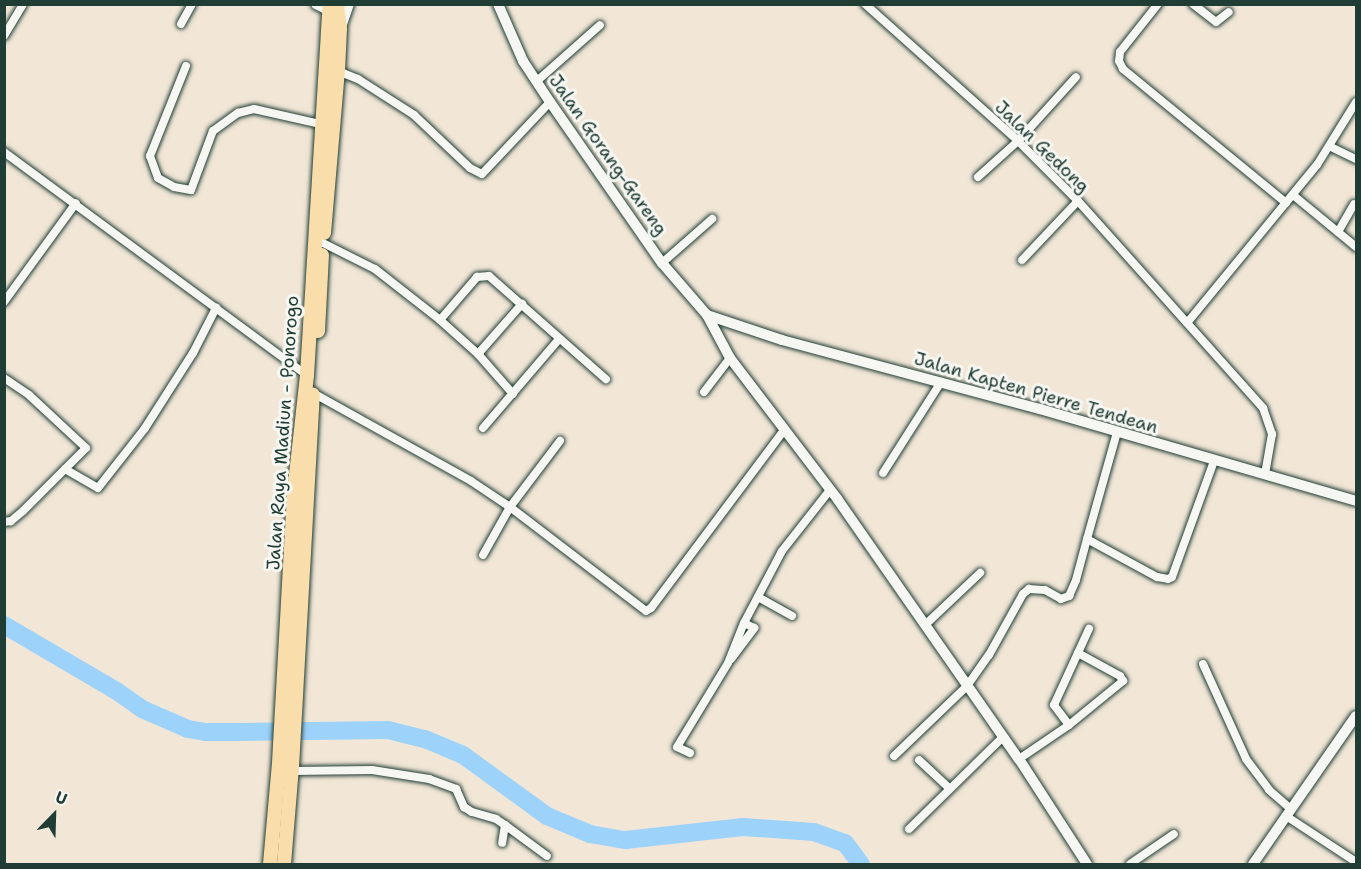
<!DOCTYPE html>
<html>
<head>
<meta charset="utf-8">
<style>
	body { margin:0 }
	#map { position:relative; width:1361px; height:869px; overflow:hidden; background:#f2e7d7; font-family:"Shantell Sans",sans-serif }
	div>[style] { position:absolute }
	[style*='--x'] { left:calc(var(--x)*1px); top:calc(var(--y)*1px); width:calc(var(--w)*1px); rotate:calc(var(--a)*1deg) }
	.river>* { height:18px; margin:-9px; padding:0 9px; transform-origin:9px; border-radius:9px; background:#9dd3fb }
	.roads { filter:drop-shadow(0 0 2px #1f3d34) drop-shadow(0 0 2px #1f3d34) }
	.street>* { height:8px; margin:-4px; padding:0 4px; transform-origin:4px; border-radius:4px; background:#f6f6f2 }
	.secondary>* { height:10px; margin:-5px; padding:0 5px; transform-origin:5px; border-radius:5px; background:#f6f6f2 }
	.highway>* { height:14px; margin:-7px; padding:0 7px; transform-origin:7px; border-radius:7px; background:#f9deab }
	span { translate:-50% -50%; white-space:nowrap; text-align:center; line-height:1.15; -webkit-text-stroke:6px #f6f6f2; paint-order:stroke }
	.street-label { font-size:18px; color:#1f3d34 }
	.frame { position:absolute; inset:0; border:6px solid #1f3d34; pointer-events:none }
	.north { position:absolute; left:24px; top:785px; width:60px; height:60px; -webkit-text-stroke:4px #f6f6f2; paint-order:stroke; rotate:23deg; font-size:16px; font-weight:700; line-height:24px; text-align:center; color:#1f3d34 }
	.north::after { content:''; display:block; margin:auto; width:21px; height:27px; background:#1f3d34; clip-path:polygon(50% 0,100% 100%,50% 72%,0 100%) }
</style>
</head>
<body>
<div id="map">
	<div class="river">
		<i style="--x:4;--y:625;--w:132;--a:30.4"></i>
		<i style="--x:118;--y:692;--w:29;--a:35"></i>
		<i style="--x:142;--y:709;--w:50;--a:23.5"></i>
		<i style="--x:188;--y:729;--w:17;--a:10"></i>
		<i style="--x:205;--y:732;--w:31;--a:0"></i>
		<i style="--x:236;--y:732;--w:152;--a:-0.8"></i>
		<i style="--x:388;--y:730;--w:38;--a:14"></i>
		<i style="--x:425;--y:739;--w:41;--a:22.8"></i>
		<i style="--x:463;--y:755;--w:104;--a:36"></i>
		<i style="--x:547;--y:816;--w:47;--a:22.7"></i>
		<i style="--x:590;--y:834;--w:36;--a:10"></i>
		<i style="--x:625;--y:840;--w:119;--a:-6.3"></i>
		<i style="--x:743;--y:827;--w:71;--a:4"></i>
		<i style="--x:814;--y:832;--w:33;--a:20"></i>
		<i style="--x:845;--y:843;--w:26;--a:53"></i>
	</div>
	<div class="roads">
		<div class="street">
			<i style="--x:865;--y:4;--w:205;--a:41.8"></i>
			<i style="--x:1018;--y:141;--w:85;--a:45"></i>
			<i style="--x:1078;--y:201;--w:278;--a:48.2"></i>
			<i style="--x:1263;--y:408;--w:28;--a:71"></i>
			<i style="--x:1272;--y:434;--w:41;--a:99.9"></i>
			<i style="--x:1158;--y:4;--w:61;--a:128.4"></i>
			<i style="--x:1120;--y:52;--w:9;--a:96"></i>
			<i style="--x:1119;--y:61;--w:9;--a:63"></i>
			<i style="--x:1123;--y:69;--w:211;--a:39.4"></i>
			<i style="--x:1193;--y:4;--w:29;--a:38"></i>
			<i style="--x:1216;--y:22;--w:16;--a:-38"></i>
			<i style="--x:181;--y:24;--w:23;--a:-61"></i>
			<i style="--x:4;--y:36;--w:37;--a:-59"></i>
			<i style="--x:186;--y:66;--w:97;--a:111.8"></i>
			<i style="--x:150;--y:156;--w:23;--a:70"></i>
			<i style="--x:158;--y:178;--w:18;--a:29"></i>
			<i style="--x:174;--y:187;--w:17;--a:10"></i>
			<i style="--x:191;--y:190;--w:63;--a:-69.6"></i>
			<i style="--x:213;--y:131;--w:31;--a:-36"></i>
			<i style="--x:238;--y:113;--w:16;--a:-14"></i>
			<i style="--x:254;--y:109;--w:73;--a:12.7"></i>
			<i style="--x:338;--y:71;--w:22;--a:22"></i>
			<i style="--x:358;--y:79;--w:67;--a:32.7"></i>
			<i style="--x:414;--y:115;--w:77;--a:43.4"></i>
			<i style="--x:470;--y:168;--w:13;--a:27"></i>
			<i style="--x:482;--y:174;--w:99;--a:-46.6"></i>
			<i style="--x:537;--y:81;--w:84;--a:-41.6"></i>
			<i style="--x:1331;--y:147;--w:28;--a:26"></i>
			<i style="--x:4;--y:152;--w:376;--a:36.4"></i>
			<i style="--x:978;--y:177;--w:54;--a:-42"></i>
			<i style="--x:1018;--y:141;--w:86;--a:-47.8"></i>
			<i style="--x:1293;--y:195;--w:82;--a:39.5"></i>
			<i style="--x:1338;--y:232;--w:32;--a:-60"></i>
			<i style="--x:323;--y:243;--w:58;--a:26.6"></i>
			<i style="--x:375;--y:269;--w:83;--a:38.1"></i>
			<i style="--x:440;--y:320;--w:51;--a:41.8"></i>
			<i style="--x:478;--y:354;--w:53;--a:48.8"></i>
			<i style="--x:1022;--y:260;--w:81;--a:-46.5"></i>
			<i style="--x:662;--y:263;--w:67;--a:-41.3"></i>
			<i style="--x:4;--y:302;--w:122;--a:-54"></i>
			<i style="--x:440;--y:320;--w:57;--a:-49.3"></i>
			<i style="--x:477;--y:277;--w:12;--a:-5"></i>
			<i style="--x:489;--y:276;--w:156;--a:41.4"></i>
			<i style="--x:1187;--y:323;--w:205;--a:-50.6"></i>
			<i style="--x:1317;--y:165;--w:74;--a:-58.2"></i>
			<i style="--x:478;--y:354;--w:67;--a:-48.7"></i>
			<i style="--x:4;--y:378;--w:30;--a:34"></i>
			<i style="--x:29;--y:395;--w:78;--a:42.9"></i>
			<i style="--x:86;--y:448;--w:89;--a:135"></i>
			<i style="--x:23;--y:511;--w:16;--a:140"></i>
			<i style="--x:11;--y:521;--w:7;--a:172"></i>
			<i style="--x:704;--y:392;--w:43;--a:-52.6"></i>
			<i style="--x:313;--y:393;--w:181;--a:29.1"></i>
			<i style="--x:471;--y:481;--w:47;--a:33.7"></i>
			<i style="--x:510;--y:507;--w:171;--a:37.4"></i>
			<i style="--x:646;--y:611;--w:6;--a:-31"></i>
			<i style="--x:651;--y:608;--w:222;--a:-53.2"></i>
			<i style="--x:483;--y:428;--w:117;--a:-49.5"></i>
			<i style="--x:65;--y:469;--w:38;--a:30"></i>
			<i style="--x:98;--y:488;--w:76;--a:-51.9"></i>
			<i style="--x:145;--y:428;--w:89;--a:-57.4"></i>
			<i style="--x:193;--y:353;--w:51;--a:-62.9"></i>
			<i style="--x:883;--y:473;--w:108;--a:-57.5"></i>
			<i style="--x:1087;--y:539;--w:111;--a:-74.3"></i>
			<i style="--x:483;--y:555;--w:55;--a:-60.6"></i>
			<i style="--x:510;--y:507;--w:83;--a:-52.9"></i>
			<i style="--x:758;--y:597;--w:39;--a:29"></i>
			<i style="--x:925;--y:625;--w:76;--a:-43.4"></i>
			<i style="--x:731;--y:659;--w:39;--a:-53"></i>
			<i style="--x:754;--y:628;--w:11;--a:-153"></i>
			<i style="--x:1203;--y:664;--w:104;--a:65.6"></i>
			<i style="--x:1246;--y:759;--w:39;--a:53"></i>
			<i style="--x:1269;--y:790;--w:29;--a:41"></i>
			<i style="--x:1069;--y:725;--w:25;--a:-127"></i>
			<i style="--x:1054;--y:705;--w:84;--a:-65.3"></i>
			<i style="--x:690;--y:753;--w:14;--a:-155"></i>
			<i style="--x:677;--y:747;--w:98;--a:-58.7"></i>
			<i style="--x:728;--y:663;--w:43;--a:-68.2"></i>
			<i style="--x:744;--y:623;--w:81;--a:-62.2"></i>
			<i style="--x:782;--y:551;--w:78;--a:-51.8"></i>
			<i style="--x:894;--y:756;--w:101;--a:-43.8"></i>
			<i style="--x:967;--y:686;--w:38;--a:-55"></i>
			<i style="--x:989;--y:655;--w:70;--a:-60.9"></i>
			<i style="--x:1023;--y:594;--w:8;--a:-40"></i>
			<i style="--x:1029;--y:589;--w:16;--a:4"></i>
			<i style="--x:1045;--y:590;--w:18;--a:29"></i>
			<i style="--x:1061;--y:599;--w:9;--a:-21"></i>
			<i style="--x:1069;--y:596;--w:17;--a:-66"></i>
			<i style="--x:1076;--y:580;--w:42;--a:-75"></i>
			<i style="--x:1087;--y:539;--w:80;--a:28.5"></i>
			<i style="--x:1157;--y:577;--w:11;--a:10"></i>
			<i style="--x:1168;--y:579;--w:4;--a:-27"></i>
			<i style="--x:1172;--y:577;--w:123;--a:-70.1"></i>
			<i style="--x:1019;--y:759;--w:60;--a:-34.2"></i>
			<i style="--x:1069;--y:725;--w:70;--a:-39.2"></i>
			<i style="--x:1123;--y:681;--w:6;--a:-121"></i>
			<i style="--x:1120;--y:676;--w:48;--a:-151.3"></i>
			<i style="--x:919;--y:760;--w:42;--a:43.1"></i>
			<i style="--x:292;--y:771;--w:80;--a:-0.7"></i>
			<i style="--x:372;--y:770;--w:58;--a:9"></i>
			<i style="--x:429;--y:779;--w:29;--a:20"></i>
			<i style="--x:456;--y:789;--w:20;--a:66"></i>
			<i style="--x:464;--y:807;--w:9;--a:32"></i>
			<i style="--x:472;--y:812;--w:25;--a:16"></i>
			<i style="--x:496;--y:819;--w:11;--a:34"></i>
			<i style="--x:505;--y:825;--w:18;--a:99"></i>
			<i style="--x:1286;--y:816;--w:84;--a:33.3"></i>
			<i style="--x:505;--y:825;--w:52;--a:36.4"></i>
			<i style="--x:909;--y:829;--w:132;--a:-44.4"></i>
			<i style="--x:1130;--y:864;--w:53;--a:-34.3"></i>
		</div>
		<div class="secondary">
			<i style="--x:316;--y:4;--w:13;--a:27"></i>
			<i style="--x:498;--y:4;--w:62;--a:66.3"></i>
			<i style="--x:523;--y:61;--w:49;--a:56.6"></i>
			<i style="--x:550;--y:102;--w:196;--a:55.2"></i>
			<i style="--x:662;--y:263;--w:69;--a:49.1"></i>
			<i style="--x:707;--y:315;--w:49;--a:61.9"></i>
			<i style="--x:730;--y:358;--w:178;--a:52.7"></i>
			<i style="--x:838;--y:500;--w:316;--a:55.1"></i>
			<i style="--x:1019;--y:759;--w:125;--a:57.1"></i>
			<i style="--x:341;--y:27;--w:24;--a:-71"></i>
			<i style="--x:707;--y:315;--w:79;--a:18.4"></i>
			<i style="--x:782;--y:340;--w:267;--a:15"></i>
			<i style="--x:1040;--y:409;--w:329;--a:16.2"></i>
			<i style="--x:1253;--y:864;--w:180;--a:-55.2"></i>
		</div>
		<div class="highway">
			<i style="--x:324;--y:233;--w:163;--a:-85.1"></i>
			<i style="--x:338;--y:71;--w:42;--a:-87.3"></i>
			<i style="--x:340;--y:29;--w:25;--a:-97"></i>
			<i style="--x:318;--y:331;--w:76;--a:-87"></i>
			<i style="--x:270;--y:864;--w:101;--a:-84.9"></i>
			<i style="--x:279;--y:763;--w:270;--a:-86.8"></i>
			<i style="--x:294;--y:493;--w:119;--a:-83.7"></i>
			<i style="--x:307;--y:375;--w:372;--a:-86.5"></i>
			<i style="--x:284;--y:864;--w:97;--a:-85.3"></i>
			<i style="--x:292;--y:767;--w:373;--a:-86.8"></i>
		</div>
	</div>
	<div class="street-label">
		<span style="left:1042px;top:147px;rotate:44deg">Jalan Gedong</span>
		<span style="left:608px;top:155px;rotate:55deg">Jalan Gorang-Gareng</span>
		<span style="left:1036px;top:393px;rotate:16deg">Jalan Kapten Pierre Tendean</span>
		<span style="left:283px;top:433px;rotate:-86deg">Jalan Raya Madiun - Ponorogo</span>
	</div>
	<div class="frame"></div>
	<div class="north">U</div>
</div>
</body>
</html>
